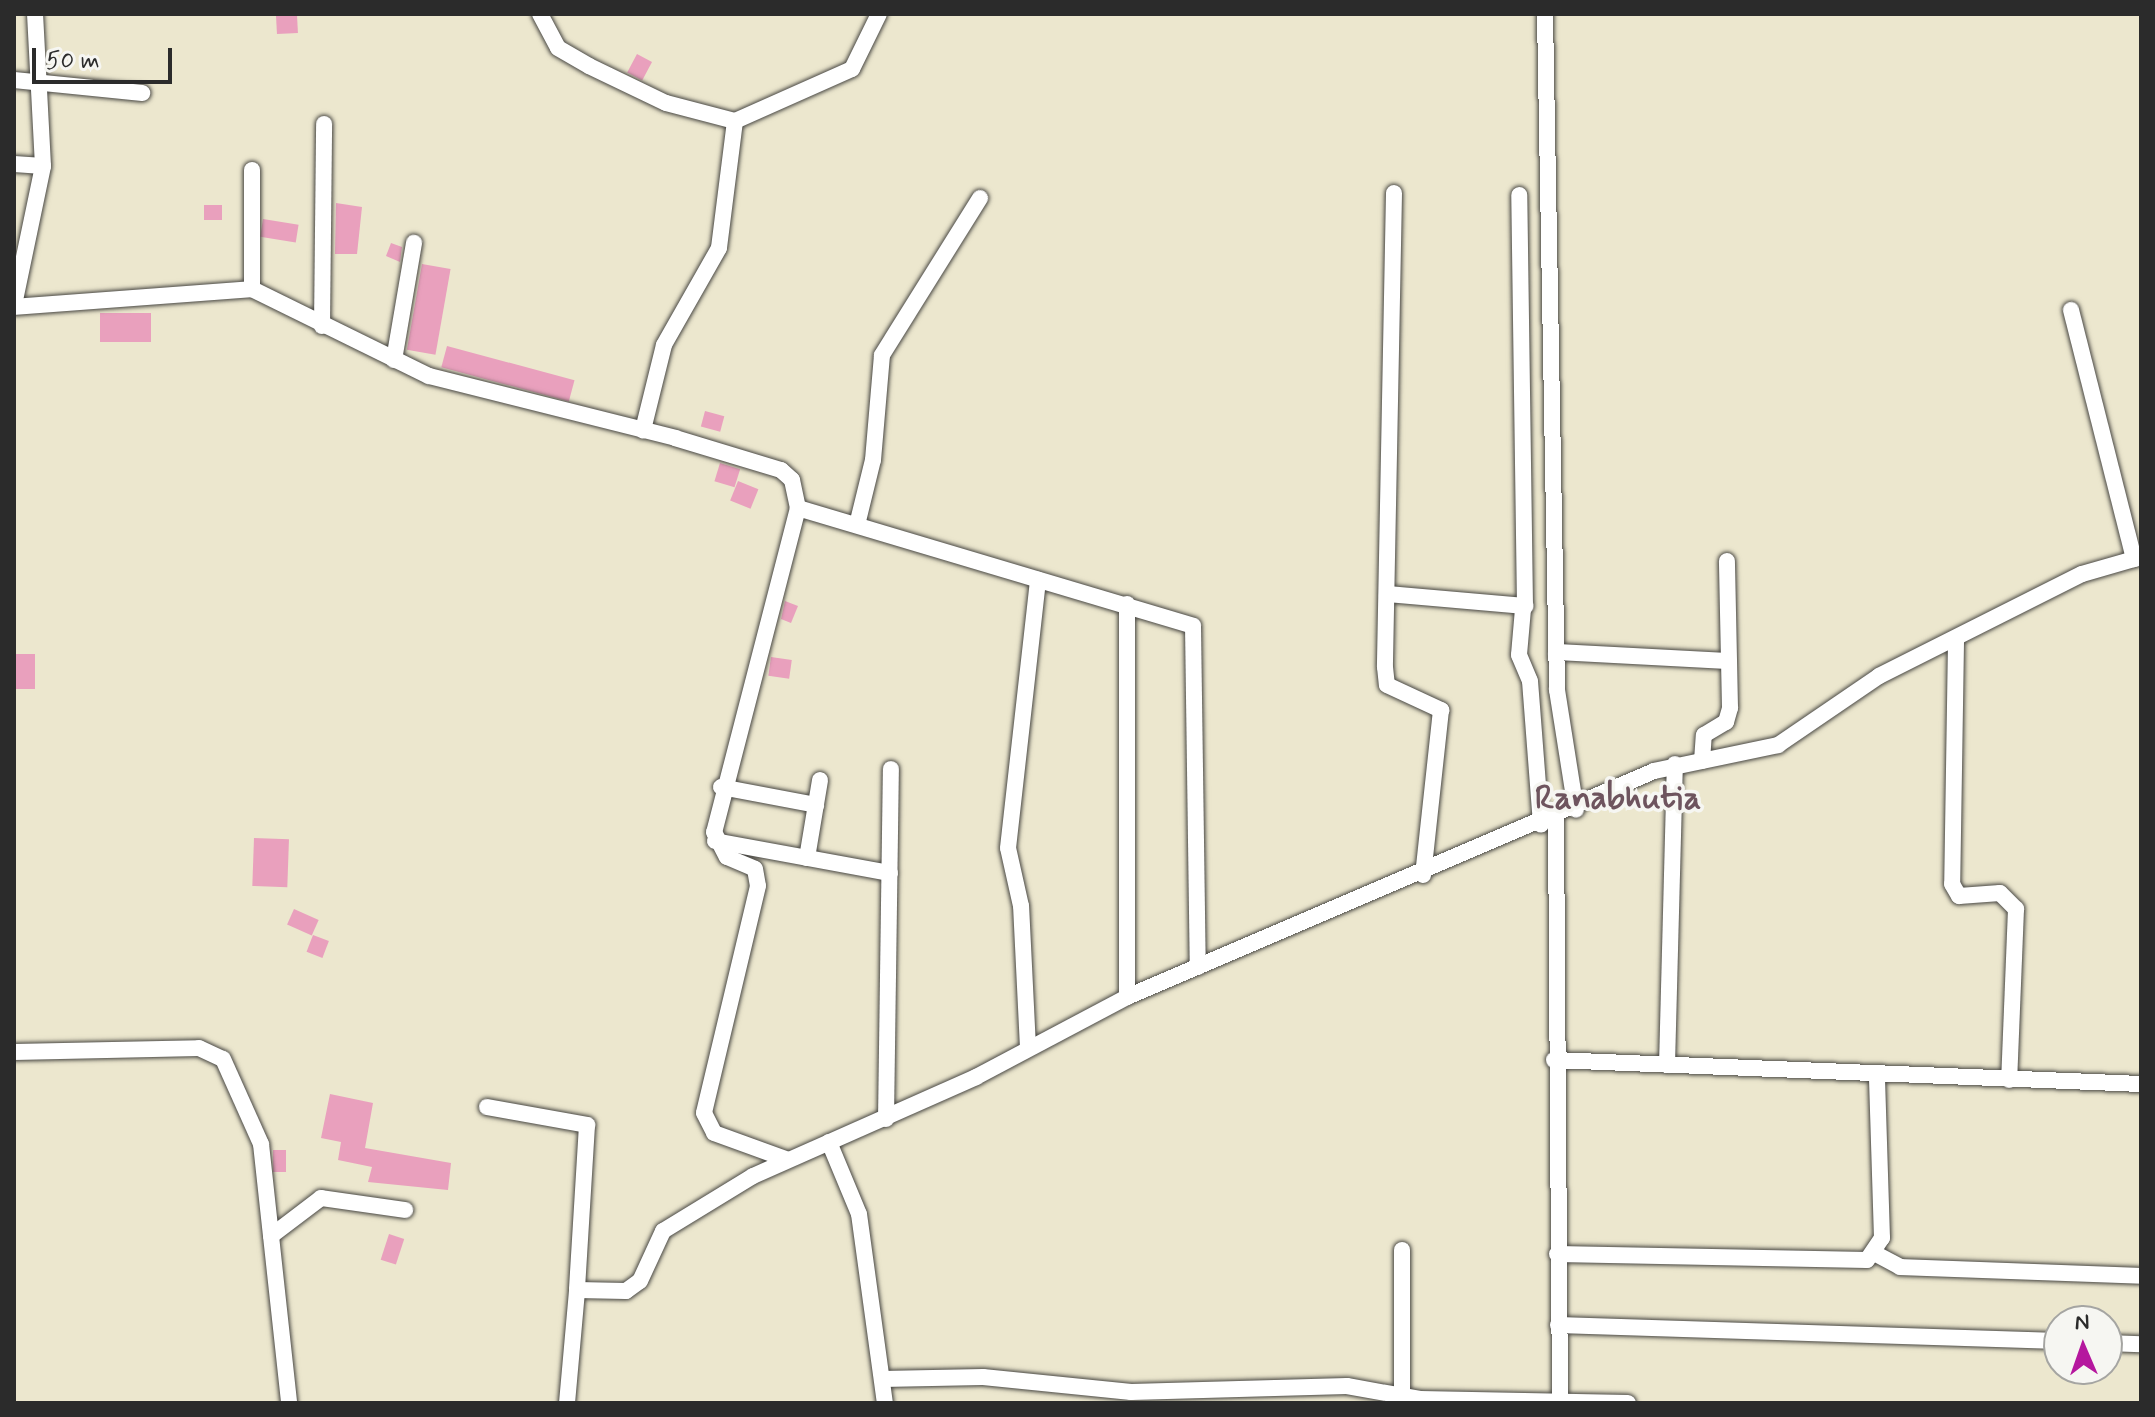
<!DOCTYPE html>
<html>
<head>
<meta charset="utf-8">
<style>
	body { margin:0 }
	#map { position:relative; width:2155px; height:1417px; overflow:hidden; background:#ece7ce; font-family:Mynerve,sans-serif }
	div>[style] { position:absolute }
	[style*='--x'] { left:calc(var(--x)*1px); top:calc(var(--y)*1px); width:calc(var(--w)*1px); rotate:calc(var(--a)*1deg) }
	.building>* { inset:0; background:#e9a0bd; transform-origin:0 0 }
	.roads { filter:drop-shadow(0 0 2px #484743) drop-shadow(0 0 2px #484743) }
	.street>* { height:16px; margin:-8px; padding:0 8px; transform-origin:8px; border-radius:8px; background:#fff }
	span { translate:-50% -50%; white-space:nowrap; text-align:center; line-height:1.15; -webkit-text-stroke:7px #f6f6f2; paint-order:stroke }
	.district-label { font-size:34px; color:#6e545e; font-weight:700 }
	.frame { position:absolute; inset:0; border:16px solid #2b2b2b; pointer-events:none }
	.north { position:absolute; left:2043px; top:1305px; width:80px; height:80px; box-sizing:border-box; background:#f6f6f2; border:2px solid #a5a5a2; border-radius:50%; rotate:358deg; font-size:22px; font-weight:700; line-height:32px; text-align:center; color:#2b2b2b }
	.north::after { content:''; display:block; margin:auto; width:28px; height:36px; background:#b5179e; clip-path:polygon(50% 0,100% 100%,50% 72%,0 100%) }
	.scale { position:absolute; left:32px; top:48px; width:140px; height:36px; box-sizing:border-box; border:4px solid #2b2b2b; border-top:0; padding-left:10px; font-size:24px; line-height:28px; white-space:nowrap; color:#2b2b2b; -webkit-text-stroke:6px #f6f6f2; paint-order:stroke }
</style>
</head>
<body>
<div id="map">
	<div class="building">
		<i style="left:297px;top:15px;width:18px;height:21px;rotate:87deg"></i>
		<i style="left:637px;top:54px;width:17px;height:21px;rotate:28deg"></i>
		<i style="clip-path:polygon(336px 203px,362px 207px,357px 254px,335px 254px)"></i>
		<i style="left:204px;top:205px;width:18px;height:15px"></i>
		<i style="left:263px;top:219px;width:36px;height:18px;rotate:9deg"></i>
		<i style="clip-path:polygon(391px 243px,402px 247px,400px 262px,386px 256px)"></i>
		<i style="left:422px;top:264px;width:29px;height:87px;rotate:10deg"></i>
		<i style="left:151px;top:313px;width:29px;height:51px;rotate:90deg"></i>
		<i style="left:447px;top:346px;width:132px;height:22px;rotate:15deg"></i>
		<i style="left:705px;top:411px;width:20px;height:16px;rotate:15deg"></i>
		<i style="left:720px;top:463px;width:21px;height:19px;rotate:17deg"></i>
		<i style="left:738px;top:481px;width:22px;height:21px;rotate:22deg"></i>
		<i style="clip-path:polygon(785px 601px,798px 606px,791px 623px,781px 619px)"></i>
		<i style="left:14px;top:654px;width:21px;height:35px"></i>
		<i style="left:771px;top:657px;width:21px;height:19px;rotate:8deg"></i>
		<i style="left:254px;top:838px;width:35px;height:48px;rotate:2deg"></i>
		<i style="left:294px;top:909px;width:27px;height:17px;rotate:24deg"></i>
		<i style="left:313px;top:935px;width:17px;height:18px;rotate:21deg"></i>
		<i style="clip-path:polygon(330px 1094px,373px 1103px,365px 1148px,451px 1163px,448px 1190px,368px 1182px,372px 1167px,338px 1160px,341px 1142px,321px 1138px)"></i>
		<i style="left:273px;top:1150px;width:13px;height:22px"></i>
		<i style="left:389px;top:1234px;width:16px;height:27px;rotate:18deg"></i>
	</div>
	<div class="roads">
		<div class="street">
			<i style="--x:540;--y:14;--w:38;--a:62"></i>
			<i style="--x:558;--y:48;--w:36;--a:30"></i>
			<i style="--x:589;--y:66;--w:85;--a:25.7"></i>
			<i style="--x:666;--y:103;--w:71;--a:14.6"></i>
			<i style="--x:735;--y:121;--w:128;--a:97.2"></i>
			<i style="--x:719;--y:248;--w:112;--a:119.6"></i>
			<i style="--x:664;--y:345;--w:88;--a:103.9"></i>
			<i style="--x:1545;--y:14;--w:676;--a:88.98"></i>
			<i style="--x:1557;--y:690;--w:121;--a:81"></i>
			<i style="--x:14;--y:80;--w:129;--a:5.8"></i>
			<i style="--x:735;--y:121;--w:128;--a:-24"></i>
			<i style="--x:852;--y:69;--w:61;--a:-63.9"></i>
			<i style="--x:14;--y:164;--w:29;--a:4"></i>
			<i style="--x:252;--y:170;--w:119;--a:90"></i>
			<i style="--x:1394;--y:193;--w:474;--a:91.1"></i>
			<i style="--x:1385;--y:667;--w:18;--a:84"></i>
			<i style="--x:1387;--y:685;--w:60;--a:24.8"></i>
			<i style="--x:1441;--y:710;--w:166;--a:96.2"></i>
			<i style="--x:14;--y:305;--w:142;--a:-78.2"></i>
			<i style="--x:43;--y:166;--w:152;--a:-93"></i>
			<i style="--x:14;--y:307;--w:239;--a:-4.3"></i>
			<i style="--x:252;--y:289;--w:197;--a:26.2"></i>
			<i style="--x:429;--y:376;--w:254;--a:14.1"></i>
			<i style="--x:675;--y:438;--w:111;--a:16.8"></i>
			<i style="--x:781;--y:470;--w:15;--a:42"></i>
			<i style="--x:792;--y:480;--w:29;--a:78"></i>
			<i style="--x:798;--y:508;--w:335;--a:104.5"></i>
			<i style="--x:714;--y:832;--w:28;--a:63"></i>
			<i style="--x:727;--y:857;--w:30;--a:23"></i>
			<i style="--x:755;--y:869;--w:17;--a:80"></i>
			<i style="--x:758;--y:886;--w:233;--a:103.4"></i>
			<i style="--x:704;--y:1113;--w:22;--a:63"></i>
			<i style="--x:714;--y:1133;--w:77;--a:19.9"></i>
			<i style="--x:2071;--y:310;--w:257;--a:75.8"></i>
			<i style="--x:322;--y:326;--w:202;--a:-89.4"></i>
			<i style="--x:394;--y:360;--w:119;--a:-80.3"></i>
			<i style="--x:798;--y:508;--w:412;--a:16.6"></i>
			<i style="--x:1193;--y:626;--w:341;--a:89.2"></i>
			<i style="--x:857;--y:525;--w:67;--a:-76.2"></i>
			<i style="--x:873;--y:460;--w:105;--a:-85.1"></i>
			<i style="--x:882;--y:355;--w:185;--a:-58"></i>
			<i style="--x:1387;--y:594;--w:139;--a:5"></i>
			<i style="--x:1525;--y:606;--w:411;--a:-90.8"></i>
			<i style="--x:1127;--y:604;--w:393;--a:90"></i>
			<i style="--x:1523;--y:609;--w:46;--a:95"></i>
			<i style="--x:1519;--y:655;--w:28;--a:67"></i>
			<i style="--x:1530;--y:681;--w:144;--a:85.6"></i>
			<i style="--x:1956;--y:642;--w:242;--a:90.9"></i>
			<i style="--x:1952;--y:884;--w:14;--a:60"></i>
			<i style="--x:1959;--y:896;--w:41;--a:-4.2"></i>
			<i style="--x:2000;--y:893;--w:23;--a:45"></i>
			<i style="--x:2016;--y:909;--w:171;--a:92.3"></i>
			<i style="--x:1556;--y:652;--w:173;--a:3"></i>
			<i style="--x:1702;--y:761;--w:26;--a:-86"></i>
			<i style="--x:1704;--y:735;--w:26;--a:-31"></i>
			<i style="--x:1726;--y:722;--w:15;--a:-74"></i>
			<i style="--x:1730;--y:708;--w:147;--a:-91.2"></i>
			<i style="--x:721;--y:787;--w:97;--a:10.7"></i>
			<i style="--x:1556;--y:819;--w:584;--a:89.61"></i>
			<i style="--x:715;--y:841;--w:178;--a:10.4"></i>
			<i style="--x:807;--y:858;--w:79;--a:-80.5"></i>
			<i style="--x:1028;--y:1048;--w:142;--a:-92.8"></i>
			<i style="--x:1021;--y:906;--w:59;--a:-102.6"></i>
			<i style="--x:1008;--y:848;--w:270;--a:-83.6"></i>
			<i style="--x:14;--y:1052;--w:185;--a:-1.2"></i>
			<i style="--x:199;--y:1048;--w:26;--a:25"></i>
			<i style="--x:223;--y:1059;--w:93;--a:65.9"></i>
			<i style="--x:261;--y:1144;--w:261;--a:83.8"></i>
			<i style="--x:1554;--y:1060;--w:587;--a:2.34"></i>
			<i style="--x:1667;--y:1065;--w:301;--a:-88.5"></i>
			<i style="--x:487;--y:1107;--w:102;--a:10.2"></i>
			<i style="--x:587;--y:1125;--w:165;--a:93.5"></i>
			<i style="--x:886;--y:1119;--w:350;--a:-89.2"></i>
			<i style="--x:829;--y:1142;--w:78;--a:67.4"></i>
			<i style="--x:859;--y:1214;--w:191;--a:82.2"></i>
			<i style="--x:271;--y:1236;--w:63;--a:-37.2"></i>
			<i style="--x:321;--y:1198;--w:85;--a:8.1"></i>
			<i style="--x:1402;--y:1250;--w:145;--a:90"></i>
			<i style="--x:1557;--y:1254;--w:310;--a:1.1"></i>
			<i style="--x:1867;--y:1260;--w:27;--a:-56"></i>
			<i style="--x:1882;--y:1238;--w:163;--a:-91.8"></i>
			<i style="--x:1876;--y:1254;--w:27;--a:28"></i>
			<i style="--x:1900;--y:1267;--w:241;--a:2.1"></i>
			<i style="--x:1558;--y:1325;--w:501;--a:1.83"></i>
			<i style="--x:2107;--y:1343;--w:34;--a:2"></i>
			<i style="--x:882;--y:1379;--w:101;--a:-1.1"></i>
			<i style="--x:983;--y:1377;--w:149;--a:5.8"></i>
			<i style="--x:1131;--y:1392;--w:216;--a:-1.6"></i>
			<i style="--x:1347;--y:1386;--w:74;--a:10.1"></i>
			<i style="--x:1420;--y:1399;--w:208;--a:1.1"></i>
			<i style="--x:567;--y:1403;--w:113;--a:-84.9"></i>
			<i style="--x:577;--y:1290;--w:49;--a:1.2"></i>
			<i style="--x:626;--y:1291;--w:17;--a:-36"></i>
			<i style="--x:640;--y:1281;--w:55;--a:-65.3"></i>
			<i style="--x:663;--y:1231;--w:105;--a:-31.4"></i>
			<i style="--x:753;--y:1176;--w:244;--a:-23.9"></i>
			<i style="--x:976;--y:1077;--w:171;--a:-27.9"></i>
			<i style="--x:1127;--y:997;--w:573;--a:-23.21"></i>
			<i style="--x:1654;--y:771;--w:127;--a:-11.8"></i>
			<i style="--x:1778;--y:745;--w:122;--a:-34.3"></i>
			<i style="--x:1879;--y:676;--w:227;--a:-26.7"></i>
			<i style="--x:2082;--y:574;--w:61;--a:-16.1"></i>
		</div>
	</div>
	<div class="district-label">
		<span style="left:1618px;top:799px">Ranabhutia</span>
	</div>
	<div class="frame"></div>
	<div class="north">N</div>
	<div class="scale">50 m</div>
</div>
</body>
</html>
